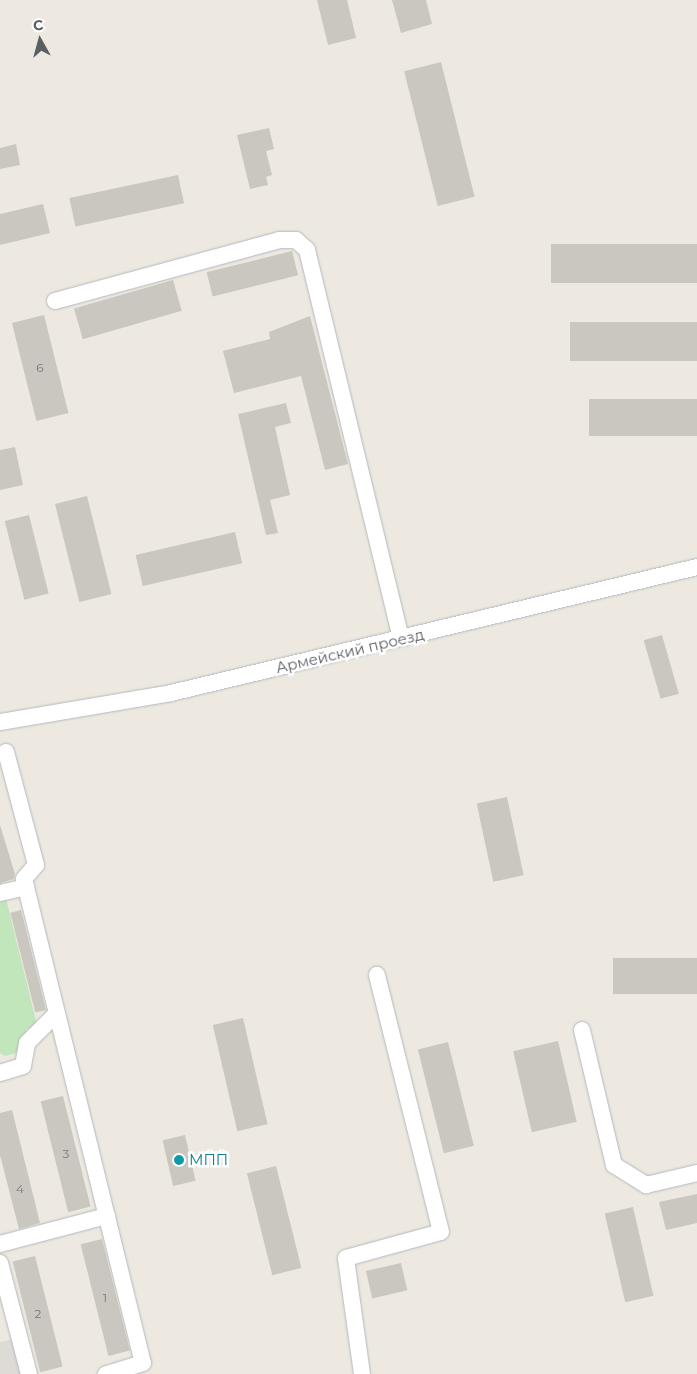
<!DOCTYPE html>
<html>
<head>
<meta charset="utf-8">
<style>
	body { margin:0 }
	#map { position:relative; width:697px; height:1374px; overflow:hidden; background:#ede9e1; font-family:Montserrat,sans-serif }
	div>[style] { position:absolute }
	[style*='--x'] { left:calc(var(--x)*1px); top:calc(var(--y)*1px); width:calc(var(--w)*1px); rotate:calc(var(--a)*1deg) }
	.industrial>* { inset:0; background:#dedbd6 }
	.green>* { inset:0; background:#c2e6bc }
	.building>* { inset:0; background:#cac6c0; transform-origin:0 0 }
	.roads { filter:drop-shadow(0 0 1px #b4b8bc) drop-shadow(0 0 1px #b4b8bc) }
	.minor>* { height:16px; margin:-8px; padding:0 8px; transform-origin:8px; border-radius:8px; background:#fff }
	.dots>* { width:14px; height:14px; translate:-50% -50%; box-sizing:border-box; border:2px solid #fff; border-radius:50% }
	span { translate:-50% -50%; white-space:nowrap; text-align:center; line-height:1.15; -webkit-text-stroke:5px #fff; paint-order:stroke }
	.number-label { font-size:12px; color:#76797a }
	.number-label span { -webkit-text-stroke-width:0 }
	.street-label { font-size:15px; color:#5a5f63 }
	.culture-label { font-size:15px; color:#0d838f }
	.left { translate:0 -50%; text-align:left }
	.north { position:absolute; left:15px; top:15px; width:50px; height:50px; -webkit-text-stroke:4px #fff; paint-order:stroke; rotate:353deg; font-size:14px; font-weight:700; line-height:20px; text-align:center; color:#5a5f63 }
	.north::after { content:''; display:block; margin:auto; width:18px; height:22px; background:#5a5f63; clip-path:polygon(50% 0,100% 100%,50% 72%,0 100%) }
</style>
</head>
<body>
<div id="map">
	<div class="industrial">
		<i style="clip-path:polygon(15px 1339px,24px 1374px,0 1374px,0 1342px)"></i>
	</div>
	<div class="green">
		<i style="clip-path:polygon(0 874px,37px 1025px,26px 1029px,26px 1051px,5px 1056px,0 1053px)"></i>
	</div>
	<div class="building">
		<i style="clip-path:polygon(317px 0,347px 0,356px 38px,328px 45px)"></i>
		<i style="clip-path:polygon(392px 0,426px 0,432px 24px,401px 33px)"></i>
		<i style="left:441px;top:62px;width:139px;height:38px;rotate:76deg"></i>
		<i style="clip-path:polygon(269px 128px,274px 149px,266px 151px,272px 175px,266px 177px,268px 185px,250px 189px,237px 135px)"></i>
		<i style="clip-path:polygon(16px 144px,20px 165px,0 169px,0 148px)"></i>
		<i style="left:178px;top:175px;width:29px;height:111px;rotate:78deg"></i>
		<i style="clip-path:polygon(43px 204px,50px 233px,0 245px,0 214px)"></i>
		<i style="left:697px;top:244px;width:39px;height:146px;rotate:90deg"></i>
		<i style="left:292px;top:251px;width:25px;height:88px;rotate:76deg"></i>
		<i style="left:173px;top:280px;width:32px;height:103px;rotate:74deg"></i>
		<i style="left:44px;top:315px;width:101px;height:33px;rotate:76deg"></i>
		<i style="clip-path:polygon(310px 316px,348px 464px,325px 470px,301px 376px,234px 393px,223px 351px,270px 339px,269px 332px)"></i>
		<i style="left:697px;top:322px;width:39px;height:127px;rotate:90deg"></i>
		<i style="left:697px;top:399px;width:37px;height:108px;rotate:90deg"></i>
		<i style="clip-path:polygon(286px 403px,291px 423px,275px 427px,290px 495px,270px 500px,278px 533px,266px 535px,238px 414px)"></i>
		<i style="clip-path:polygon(15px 447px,23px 485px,0 490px,0 450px)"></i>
		<i style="left:87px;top:496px;width:101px;height:33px;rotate:76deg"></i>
		<i style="left:29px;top:515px;width:81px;height:25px;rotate:76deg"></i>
		<i style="left:235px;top:532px;width:32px;height:102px;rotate:77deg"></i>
		<i style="left:662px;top:635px;width:61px;height:19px;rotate:74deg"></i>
		<i style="left:507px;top:797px;width:80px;height:31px;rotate:78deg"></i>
		<i style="clip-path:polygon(0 825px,15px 874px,14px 879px,0 883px)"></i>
		<i style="left:21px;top:910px;width:103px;height:11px;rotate:76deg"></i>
		<i style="left:697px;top:958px;width:36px;height:84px;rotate:90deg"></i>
		<i style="left:243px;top:1018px;width:109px;height:31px;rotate:77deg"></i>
		<i style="left:558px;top:1041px;width:83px;height:46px;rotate:77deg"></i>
		<i style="left:448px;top:1042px;width:107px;height:31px;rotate:76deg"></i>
		<i style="left:63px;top:1096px;width:114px;height:23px;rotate:76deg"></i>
		<i style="clip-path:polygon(12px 1110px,40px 1223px,19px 1229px,0 1155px,0 1113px)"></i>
		<i style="left:185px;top:1135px;width:47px;height:23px;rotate:77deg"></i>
		<i style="left:276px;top:1166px;width:105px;height:30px;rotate:76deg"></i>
		<i style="clip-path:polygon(697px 1194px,697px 1223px,666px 1230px,659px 1202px)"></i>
		<i style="left:633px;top:1207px;width:91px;height:29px;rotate:77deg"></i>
		<i style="left:102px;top:1239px;width:115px;height:22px;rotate:76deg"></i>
		<i style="left:35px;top:1256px;width:114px;height:23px;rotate:76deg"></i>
		<i style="left:401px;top:1263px;width:28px;height:36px;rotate:77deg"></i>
	</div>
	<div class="roads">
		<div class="minor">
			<i style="--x:55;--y:301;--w:232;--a:-15.2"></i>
			<i style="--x:279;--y:240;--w:17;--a:0"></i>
			<i style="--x:296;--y:240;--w:15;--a:42"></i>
			<i style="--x:307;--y:250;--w:399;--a:76.4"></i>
			<i style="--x:0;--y:722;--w:173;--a:-9.6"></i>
			<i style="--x:171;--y:693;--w:541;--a:-13.47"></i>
			<i style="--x:6;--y:752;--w:117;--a:75.1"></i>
			<i style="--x:36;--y:865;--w:18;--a:131"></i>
			<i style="--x:24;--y:879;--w:498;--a:76.2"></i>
			<i style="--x:143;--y:1363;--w:39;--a:163"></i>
			<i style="--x:0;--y:893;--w:27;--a:-13"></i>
			<i style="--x:582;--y:1030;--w:139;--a:76.7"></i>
			<i style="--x:614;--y:1165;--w:38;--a:32"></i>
			<i style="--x:646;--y:1185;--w:52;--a:-13.2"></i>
			<i style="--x:0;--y:1073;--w:24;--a:-17"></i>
			<i style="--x:23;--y:1066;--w:23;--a:-80"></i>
			<i style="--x:27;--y:1043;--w:42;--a:-45"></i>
			<i style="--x:0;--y:1244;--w:111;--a:-14.7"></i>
			<i style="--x:0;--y:1263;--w:115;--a:75.4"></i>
			<i style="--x:362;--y:1374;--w:117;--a:-97.9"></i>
			<i style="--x:346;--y:1258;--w:98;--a:-15.3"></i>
			<i style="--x:441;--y:1232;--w:265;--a:-104"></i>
		</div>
	</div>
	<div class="dots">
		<i style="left:179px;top:1160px;background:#0f9aa8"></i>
	</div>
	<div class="number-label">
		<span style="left:40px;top:368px">6</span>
		<span style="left:66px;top:1154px">3</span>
		<span style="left:20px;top:1189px">4</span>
		<span style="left:105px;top:1298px">1</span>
		<span style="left:38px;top:1314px">2</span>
	</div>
	<div class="street-label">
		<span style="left:350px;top:651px;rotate:-13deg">Армейский проезд</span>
	</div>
	<div class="culture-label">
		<span class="left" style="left:189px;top:1160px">МПП</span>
	</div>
	<div class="north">С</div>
</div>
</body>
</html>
